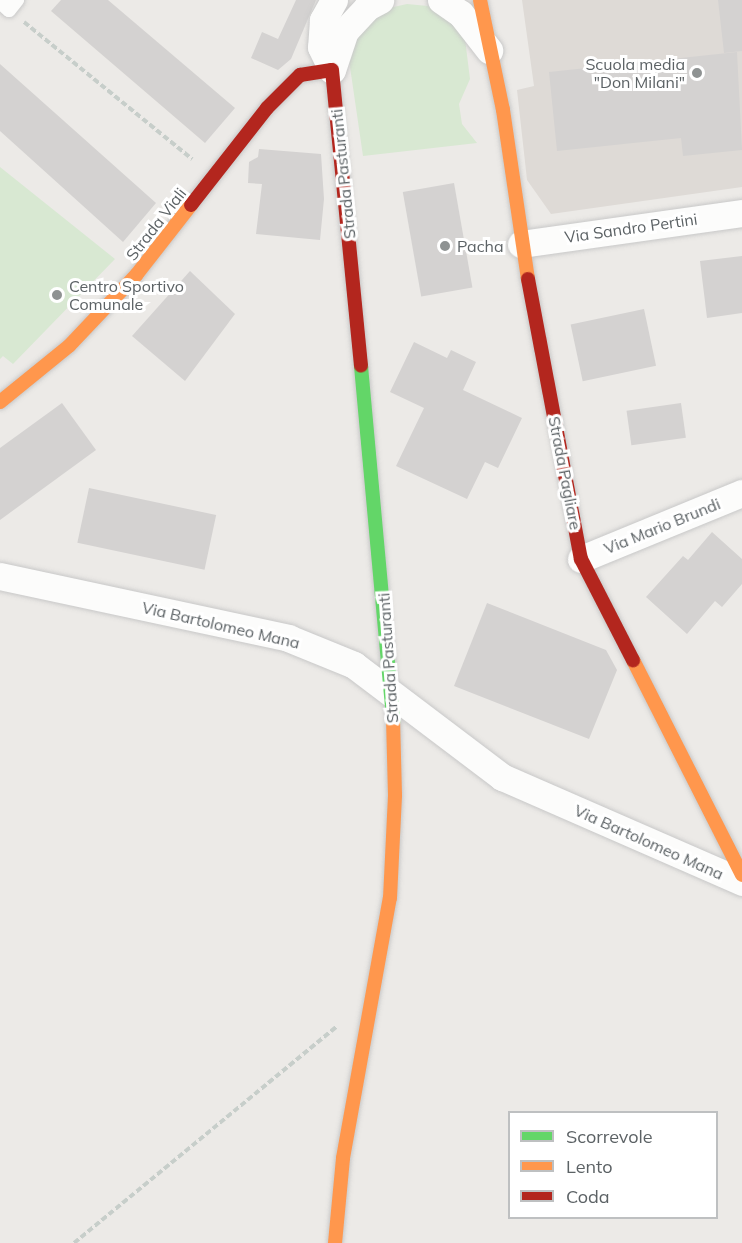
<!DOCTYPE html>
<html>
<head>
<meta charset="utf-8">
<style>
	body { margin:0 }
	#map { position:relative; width:742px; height:1243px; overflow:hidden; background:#eceae7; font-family:Mulish,sans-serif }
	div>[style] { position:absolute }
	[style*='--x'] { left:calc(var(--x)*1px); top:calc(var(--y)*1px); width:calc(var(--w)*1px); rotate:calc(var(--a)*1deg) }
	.education>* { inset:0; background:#dedad6 }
	.green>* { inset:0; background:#d8e8d2 }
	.building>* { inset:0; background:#d4d2d1; transform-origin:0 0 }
	.path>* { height:4px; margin-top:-2px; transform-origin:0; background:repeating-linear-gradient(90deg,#c7ceca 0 6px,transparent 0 9px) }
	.roads { filter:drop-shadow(0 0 2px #c8c8c8) drop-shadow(0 0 2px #c8c8c8) }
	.lane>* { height:14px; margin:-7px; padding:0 7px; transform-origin:7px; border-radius:7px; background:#fcfcfb }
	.street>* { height:27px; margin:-13.5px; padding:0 13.5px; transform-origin:13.5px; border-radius:13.5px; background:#fcfcfb }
	.fast>* { height:14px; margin:-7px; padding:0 7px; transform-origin:7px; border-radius:7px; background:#63d668 }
	.slow>* { height:14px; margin:-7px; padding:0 7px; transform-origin:7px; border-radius:7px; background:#ff974d }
	.jam>* { height:14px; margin:-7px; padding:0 7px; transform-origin:7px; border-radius:7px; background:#b3261e }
	.dots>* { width:16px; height:16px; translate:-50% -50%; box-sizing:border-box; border:3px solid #fff; border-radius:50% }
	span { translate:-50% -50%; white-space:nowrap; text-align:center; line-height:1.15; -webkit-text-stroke:6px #fff; paint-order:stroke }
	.poi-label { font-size:16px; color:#5c6265 }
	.right { translate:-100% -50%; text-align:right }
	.left { translate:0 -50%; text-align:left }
	.street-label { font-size:16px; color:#5c6265 }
	.legend { position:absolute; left:508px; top:1111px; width:210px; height:108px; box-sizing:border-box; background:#fff; border:2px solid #bec0c1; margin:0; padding:8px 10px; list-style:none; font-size:18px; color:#5c6265 }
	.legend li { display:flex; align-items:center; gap:12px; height:30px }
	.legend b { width:30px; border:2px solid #bec0c1 }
</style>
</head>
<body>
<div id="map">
	<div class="education">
		<i style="clip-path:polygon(522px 0,742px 0,742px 187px,551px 214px,527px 180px,517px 90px,534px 86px)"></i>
	</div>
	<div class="green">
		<i style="clip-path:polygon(407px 4px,428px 6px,449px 19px,465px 39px,470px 79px,459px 104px,462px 124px,477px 143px,363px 156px,349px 60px,360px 29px,380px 10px)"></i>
		<i style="clip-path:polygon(0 167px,115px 259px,13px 364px,3px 356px,0 359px)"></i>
	</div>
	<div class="building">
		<i style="clip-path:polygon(61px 0,108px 0,235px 108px,205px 143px,51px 11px)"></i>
		<i style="clip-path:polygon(296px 0,316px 0,291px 59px,278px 70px,251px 58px,262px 32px,278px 39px)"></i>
		<i style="clip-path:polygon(718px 0,742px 0,742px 51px,724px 53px)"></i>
		<i style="clip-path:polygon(737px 52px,742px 150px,683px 156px,681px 138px,557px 151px,549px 72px)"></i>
		<i style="clip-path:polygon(0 64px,156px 203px,123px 242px,0 131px)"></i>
		<i style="clip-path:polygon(259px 149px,321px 154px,324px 199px,320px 240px,256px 234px,262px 184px,248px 183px,249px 162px,258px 157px)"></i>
		<i style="left:454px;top:183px;width:106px;height:52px;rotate:80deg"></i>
		<i style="clip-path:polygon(742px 256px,742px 313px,707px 318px,700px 261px)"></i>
		<i style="clip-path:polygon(190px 271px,235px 314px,185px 381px,132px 336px)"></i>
		<i style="left:644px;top:309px;width:58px;height:75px;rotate:78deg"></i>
		<i style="clip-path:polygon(414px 342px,447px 358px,451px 350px,476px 362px,463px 390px,522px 418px,498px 468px,485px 462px,467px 499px,396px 466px,424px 408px,390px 392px)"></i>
		<i style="clip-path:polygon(62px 403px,96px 450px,0 520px,0 448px)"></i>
		<i style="left:681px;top:403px;width:35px;height:55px;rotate:82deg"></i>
		<i style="left:89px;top:488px;width:130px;height:56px;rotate:12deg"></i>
		<i style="clip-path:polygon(712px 532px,742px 559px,742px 584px,722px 607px,715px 601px,687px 634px,646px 597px,683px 556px,688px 560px)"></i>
		<i style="clip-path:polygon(487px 603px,606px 650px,617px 670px,589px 739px,454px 686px)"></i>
	</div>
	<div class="path">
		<i style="--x:24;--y:22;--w:217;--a:39.2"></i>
		<i style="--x:74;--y:1243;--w:341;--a:-39.5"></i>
	</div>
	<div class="roads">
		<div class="lane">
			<i style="--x:0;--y:2;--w:12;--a:42"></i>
			<i style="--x:9;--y:10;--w:13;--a:-51"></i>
		</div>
		<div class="street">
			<i style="--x:334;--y:0;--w:23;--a:119"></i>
			<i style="--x:323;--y:20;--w:27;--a:94"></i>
			<i style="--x:321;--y:47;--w:25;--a:64"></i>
			<i style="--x:332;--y:70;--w:41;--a:-71.6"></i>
			<i style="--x:345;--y:31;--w:33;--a:-47"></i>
			<i style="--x:367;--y:7;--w:15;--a:-28"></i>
			<i style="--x:441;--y:0;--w:24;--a:35"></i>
			<i style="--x:461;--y:14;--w:46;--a:52.1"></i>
			<i style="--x:521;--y:244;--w:223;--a:-8"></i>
			<i style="--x:581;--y:559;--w:174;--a:-22.3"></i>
			<i style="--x:0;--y:576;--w:295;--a:12.1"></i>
			<i style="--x:288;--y:638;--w:71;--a:22.2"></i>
			<i style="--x:354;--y:665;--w:186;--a:37.1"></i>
			<i style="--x:502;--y:777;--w:262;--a:23.6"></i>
		</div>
		<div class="fast">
			<i style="--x:361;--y:366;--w:356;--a:84.8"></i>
		</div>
		<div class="slow">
			<i style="--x:480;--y:0;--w:112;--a:78.2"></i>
			<i style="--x:503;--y:110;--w:171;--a:81.6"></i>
			<i style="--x:0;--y:402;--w:89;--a:-39.1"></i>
			<i style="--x:69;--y:346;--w:99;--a:-46.6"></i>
			<i style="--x:137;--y:274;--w:88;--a:-52"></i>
			<i style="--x:633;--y:660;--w:241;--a:63.1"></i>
			<i style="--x:335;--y:1243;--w:85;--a:-84.6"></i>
			<i style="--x:343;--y:1158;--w:264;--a:-79.8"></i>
			<i style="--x:390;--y:898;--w:103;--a:-87.2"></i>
			<i style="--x:395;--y:795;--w:74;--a:-91.5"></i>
		</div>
		<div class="jam">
			<i style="--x:191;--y:205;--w:123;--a:-51.9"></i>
			<i style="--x:267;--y:108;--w:47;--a:-45"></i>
			<i style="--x:300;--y:75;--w:32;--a:-9"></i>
			<i style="--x:332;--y:70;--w:297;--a:84.4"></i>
			<i style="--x:528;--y:279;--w:285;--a:79.3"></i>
			<i style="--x:581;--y:559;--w:114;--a:62.8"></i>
		</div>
	</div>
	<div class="dots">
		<i style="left:697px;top:73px;background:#8e9292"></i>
		<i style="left:445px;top:246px;background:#8e9292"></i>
		<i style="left:57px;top:295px;background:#8e9292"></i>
	</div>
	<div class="poi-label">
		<span class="right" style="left:685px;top:73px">Scuola media<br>"Don Milani"</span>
		<span class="left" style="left:457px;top:246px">Pacha</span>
		<span class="left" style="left:69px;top:295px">Centro Sportivo<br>Comunale</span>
	</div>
	<div class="street-label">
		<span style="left:343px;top:174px;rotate:-96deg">Strada Pasturanti</span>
		<span style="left:156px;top:224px;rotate:-52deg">Strada Viali</span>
		<span style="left:631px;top:228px;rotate:-8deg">Via Sandro Pertini</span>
		<span style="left:565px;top:473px;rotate:79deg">Strada Pagliare</span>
		<span style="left:662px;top:526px;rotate:-22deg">Via Mario Brundi</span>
		<span style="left:221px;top:625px;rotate:13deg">Via Bartolomeo Mana</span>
		<span style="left:388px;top:658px;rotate:-94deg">Strada Pasturanti</span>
		<span style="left:649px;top:842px;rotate:24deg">Via Bartolomeo Mana</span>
	</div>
	<ul class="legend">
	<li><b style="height:8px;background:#63d668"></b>Scorrevole</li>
	<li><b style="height:8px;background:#ff974d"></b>Lento</li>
	<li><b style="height:8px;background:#b3261e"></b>Coda</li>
	</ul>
</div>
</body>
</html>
